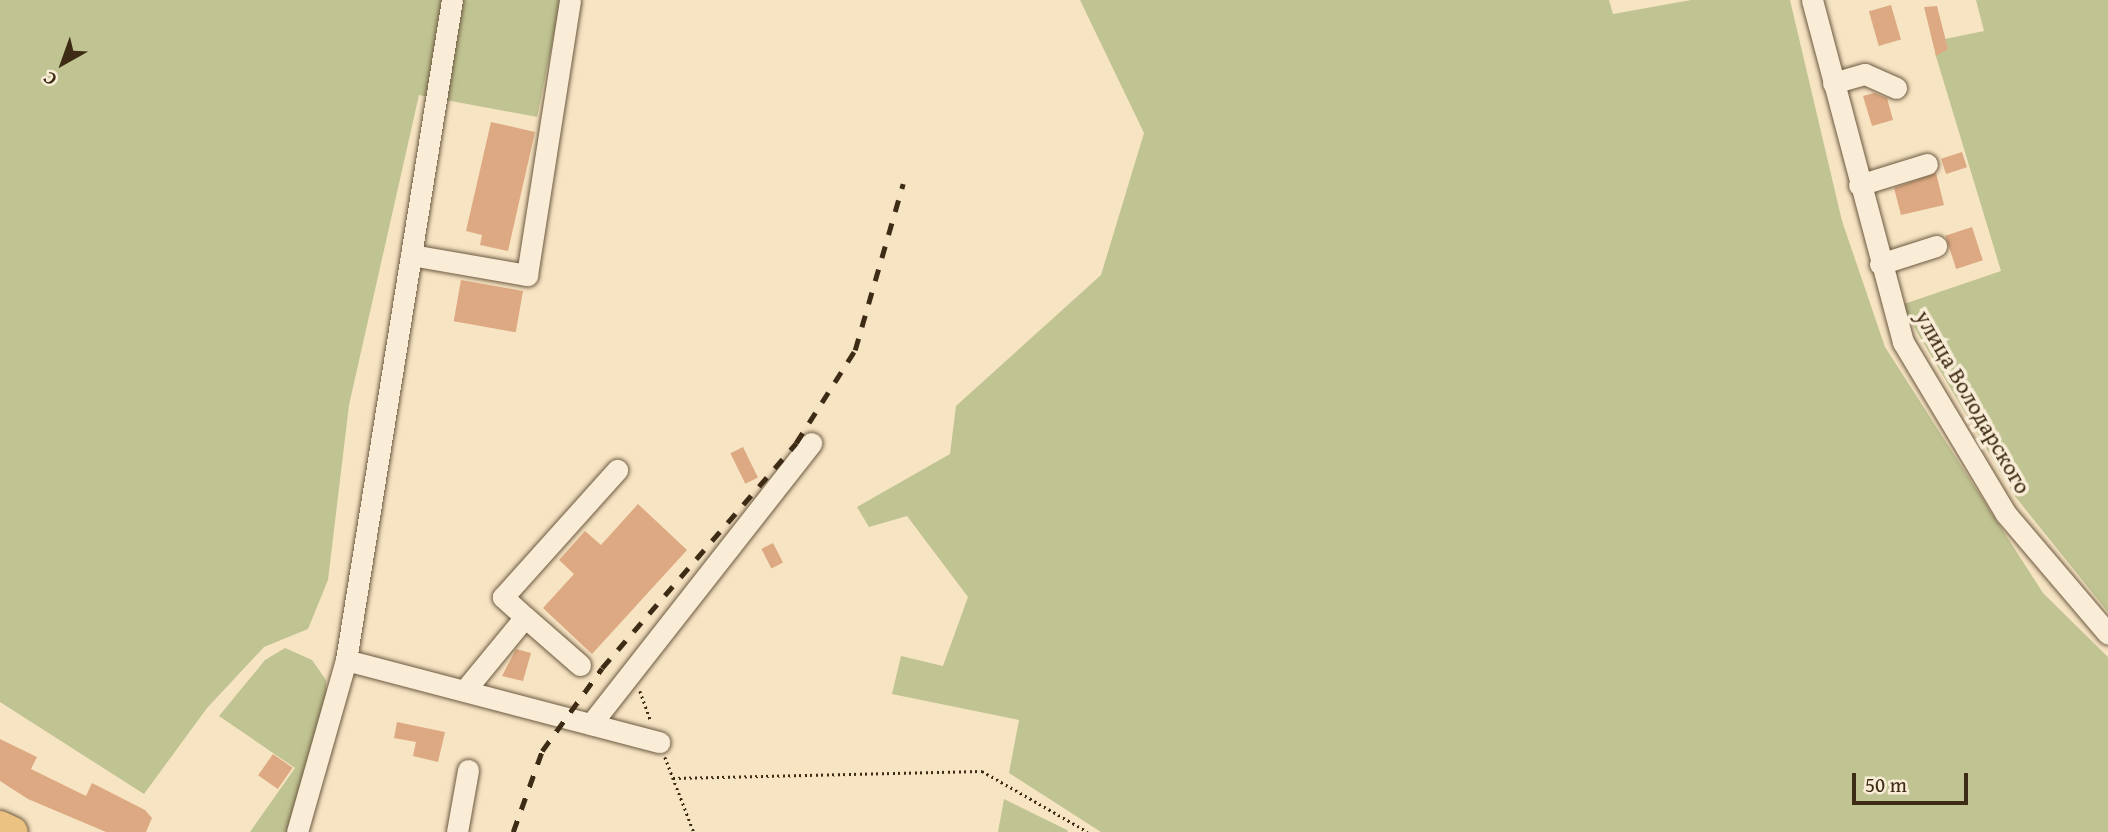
<!DOCTYPE html>
<html>
<head>
<meta charset="utf-8">
<style>
	body { margin:0 }
	#map { position:relative; width:2108px; height:832px; overflow:hidden; background:#f7e4c3; font-family:"Gentium Book Plus",serif }
	div>[style] { position:absolute }
	[style*='--x'] { left:calc(var(--x)*1px); top:calc(var(--y)*1px); width:calc(var(--w)*1px); rotate:calc(var(--a)*1deg) }
	.green>* { inset:0; background:#c0c392 }
	.building>* { inset:0; background:#dda982; transform-origin:0 0 }
	.path>* { height:2.5px; margin-top:-1.25px; transform-origin:0; background:repeating-linear-gradient(90deg,#3e2b15 0 2px,transparent 0 5.5px) }
	.roads { filter:drop-shadow(0 0 2px #6c5940) drop-shadow(0 0 2px #6c5940) }
	.minor>* { height:21px; margin:-10.5px; padding:0 10.5px; transform-origin:10.5px; border-radius:10.5px; background:#faedd8 }
	.highway>* { height:30px; margin:-15px; padding:0 15px; transform-origin:15px; border-radius:15px; background:#ecc282 }
	.rail>* { height:4.5px; margin-top:-2.25px; transform-origin:0; background:repeating-linear-gradient(90deg,#3e2b15 0 12px,transparent 0 24px) }
	span { translate:-50% -50%; white-space:nowrap; text-align:center; line-height:1.15; -webkit-text-stroke:7px #faedd8; paint-order:stroke }
	.street-label { font-size:23px; color:#3e2b15 }
	.north { position:absolute; left:28px; top:28px; width:70px; height:70px; -webkit-text-stroke:5px #faedd8; paint-order:stroke; rotate:220deg; font-size:19px; font-weight:700; line-height:28px; text-align:center; color:#3e2b15 }
	.north::after { content:''; display:block; margin:auto; width:24px; height:32px; background:#3e2b15; clip-path:polygon(50% 0,100% 100%,50% 72%,0 100%) }
	.scale { position:absolute; left:1852px; top:773px; width:116px; height:32px; box-sizing:border-box; border:4px solid #3e2b15; border-top:0; padding-left:9px; font-size:21px; line-height:24px; white-space:nowrap; color:#3e2b15; -webkit-text-stroke:5px #faedd8; paint-order:stroke }
</style>
</head>
<body>
<div id="map">
	<div class="green">
		<i style="clip-path:polygon(0 0,561px 0,537px 117px,419px 95px,349px 405px,328px 580px,308px 629px,264px 647px,207px 708px,144px 794px,0 702px)"></i>
		<i style="clip-path:polygon(1080px 0,1609px 0,1613px 14px,1691px 0,1790px 0,1842px 221px,1885px 347px,2043px 593px,2108px 657px,2108px 832px,1101px 832px,1009px 773px,1019px 720px,892px 694px,901px 656px,943px 666px,968px 597px,907px 516px,869px 527px,857px 507px,950px 454px,956px 406px,1101px 275px,1144px 133px)"></i>
		<i style="clip-path:polygon(1976px 0,2108px 0,2108px 612px,2014px 495px,1901px 305px,2001px 271px,1935px 53px,1948px 49px,1945px 39px,1984px 31px)"></i>
		<i style="clip-path:polygon(285px 648px,312px 660px,326px 680px,327px 694px,290px 832px,250px 832px,295px 768px,219px 716px,265px 660px)"></i>
		<i style="clip-path:polygon(1004px 799px,1067px 830px,1068px 832px,998px 832px)"></i>
	</div>
	<div class="building">
		<i style="left:1891px;top:5px;width:36px;height:23px;rotate:74deg"></i>
		<i style="clip-path:polygon(1937px 6px,1948px 49px,1936px 56px,1924px 7px)"></i>
		<i style="clip-path:polygon(1874px 93px,1887px 98px,1893px 120px,1872px 126px,1863px 96px)"></i>
		<i style="clip-path:polygon(491px 122px,535px 132px,508px 251px,480px 245px,482px 235px,466px 231px)"></i>
		<i style="left:1962px;top:152px;width:16px;height:22px;rotate:72deg"></i>
		<i style="clip-path:polygon(1936px 173px,1944px 205px,1901px 215px,1894px 188px)"></i>
		<i style="left:1972px;top:227px;width:35px;height:28px;rotate:72deg"></i>
		<i style="left:461px;top:280px;width:63px;height:42px;rotate:10deg"></i>
		<i style="left:743px;top:447px;width:34px;height:14px;rotate:64deg"></i>
		<i style="clip-path:polygon(638px 504px,687px 550px,592px 654px,543px 608px,574px 574px,559px 560px,585px 531px,601px 545px)"></i>
		<i style="left:773px;top:543px;width:22px;height:13px;rotate:63deg"></i>
		<i style="clip-path:polygon(516px 649px,531px 653px,523px 681px,502px 676px)"></i>
		<i style="clip-path:polygon(397px 722px,445px 732px,438px 762px,413px 756px,416px 742px,394px 738px)"></i>
		<i style="clip-path:polygon(0 739px,37px 757px,31px 769px,86px 796px,92px 783px,145px 810px,152px 818px,146px 832px,106px 832px,28px 799px,0 781px)"></i>
		<i style="left:273px;top:754px;width:24px;height:26px;rotate:35deg"></i>
	</div>
	<div class="path">
		<i style="--x:640;--y:691;--w:32;--a:70"></i>
		<i style="--x:665;--y:757;--w:80;--a:68.9"></i>
		<i style="--x:673;--y:778;--w:309;--a:-1.3"></i>
		<i style="--x:982;--y:771;--w:122;--a:29.9"></i>
	</div>
	<div class="roads">
		<div class="minor">
			<i style="--x:1812;--y:0;--w:354;--a:75.1"></i>
			<i style="--x:1903;--y:342;--w:200;--a:59.1"></i>
			<i style="--x:2006;--y:514;--w:157;--a:49.6"></i>
			<i style="--x:1833;--y:83;--w:33;--a:-16"></i>
			<i style="--x:1865;--y:74;--w:34;--a:24"></i>
			<i style="--x:1859;--y:185;--w:71;--a:-17.2"></i>
			<i style="--x:411;--y:255;--w:118;--a:9.8"></i>
			<i style="--x:527;--y:275;--w:278;--a:-81.1"></i>
			<i style="--x:1880;--y:264;--w:59;--a:-17.8"></i>
			<i style="--x:525;--y:617;--w:30;--a:-138"></i>
			<i style="--x:503;--y:597;--w:171;--a:-48.1"></i>
			<i style="--x:346;--y:660;--w:668;--a:-80.88"></i>
			<i style="--x:465;--y:690;--w:94;--a:-50.6"></i>
			<i style="--x:525;--y:617;--w:73;--a:41.1"></i>
			<i style="--x:591;--y:724;--w:357;--a:-51.9"></i>
			<i style="--x:297;--y:832;--w:179;--a:-74.1"></i>
			<i style="--x:346;--y:660;--w:324;--a:14.7"></i>
			<i style="--x:457;--y:832;--w:63;--a:-79.9"></i>
		</div>
		<div class="highway">
			<i style="--x:0;--y:826;--w:14;--a:25"></i>
		</div>
	</div>
	<div class="rail">
		<i style="--x:513;--y:832;--w:86;--a:-70.3"></i>
		<i style="--x:542;--y:751;--w:102;--a:-54.1"></i>
		<i style="--x:602;--y:668;--w:297;--a:-49.2"></i>
		<i style="--x:796;--y:443;--w:110;--a:-57.6"></i>
		<i style="--x:855;--y:350;--w:173;--a:-73.9"></i>
	</div>
	<div class="street-label">
		<span style="left:1973px;top:402px;rotate:60deg">улица Володарского</span>
	</div>
	<div class="north">С</div>
	<div class="scale">50 m</div>
</div>
</body>
</html>
